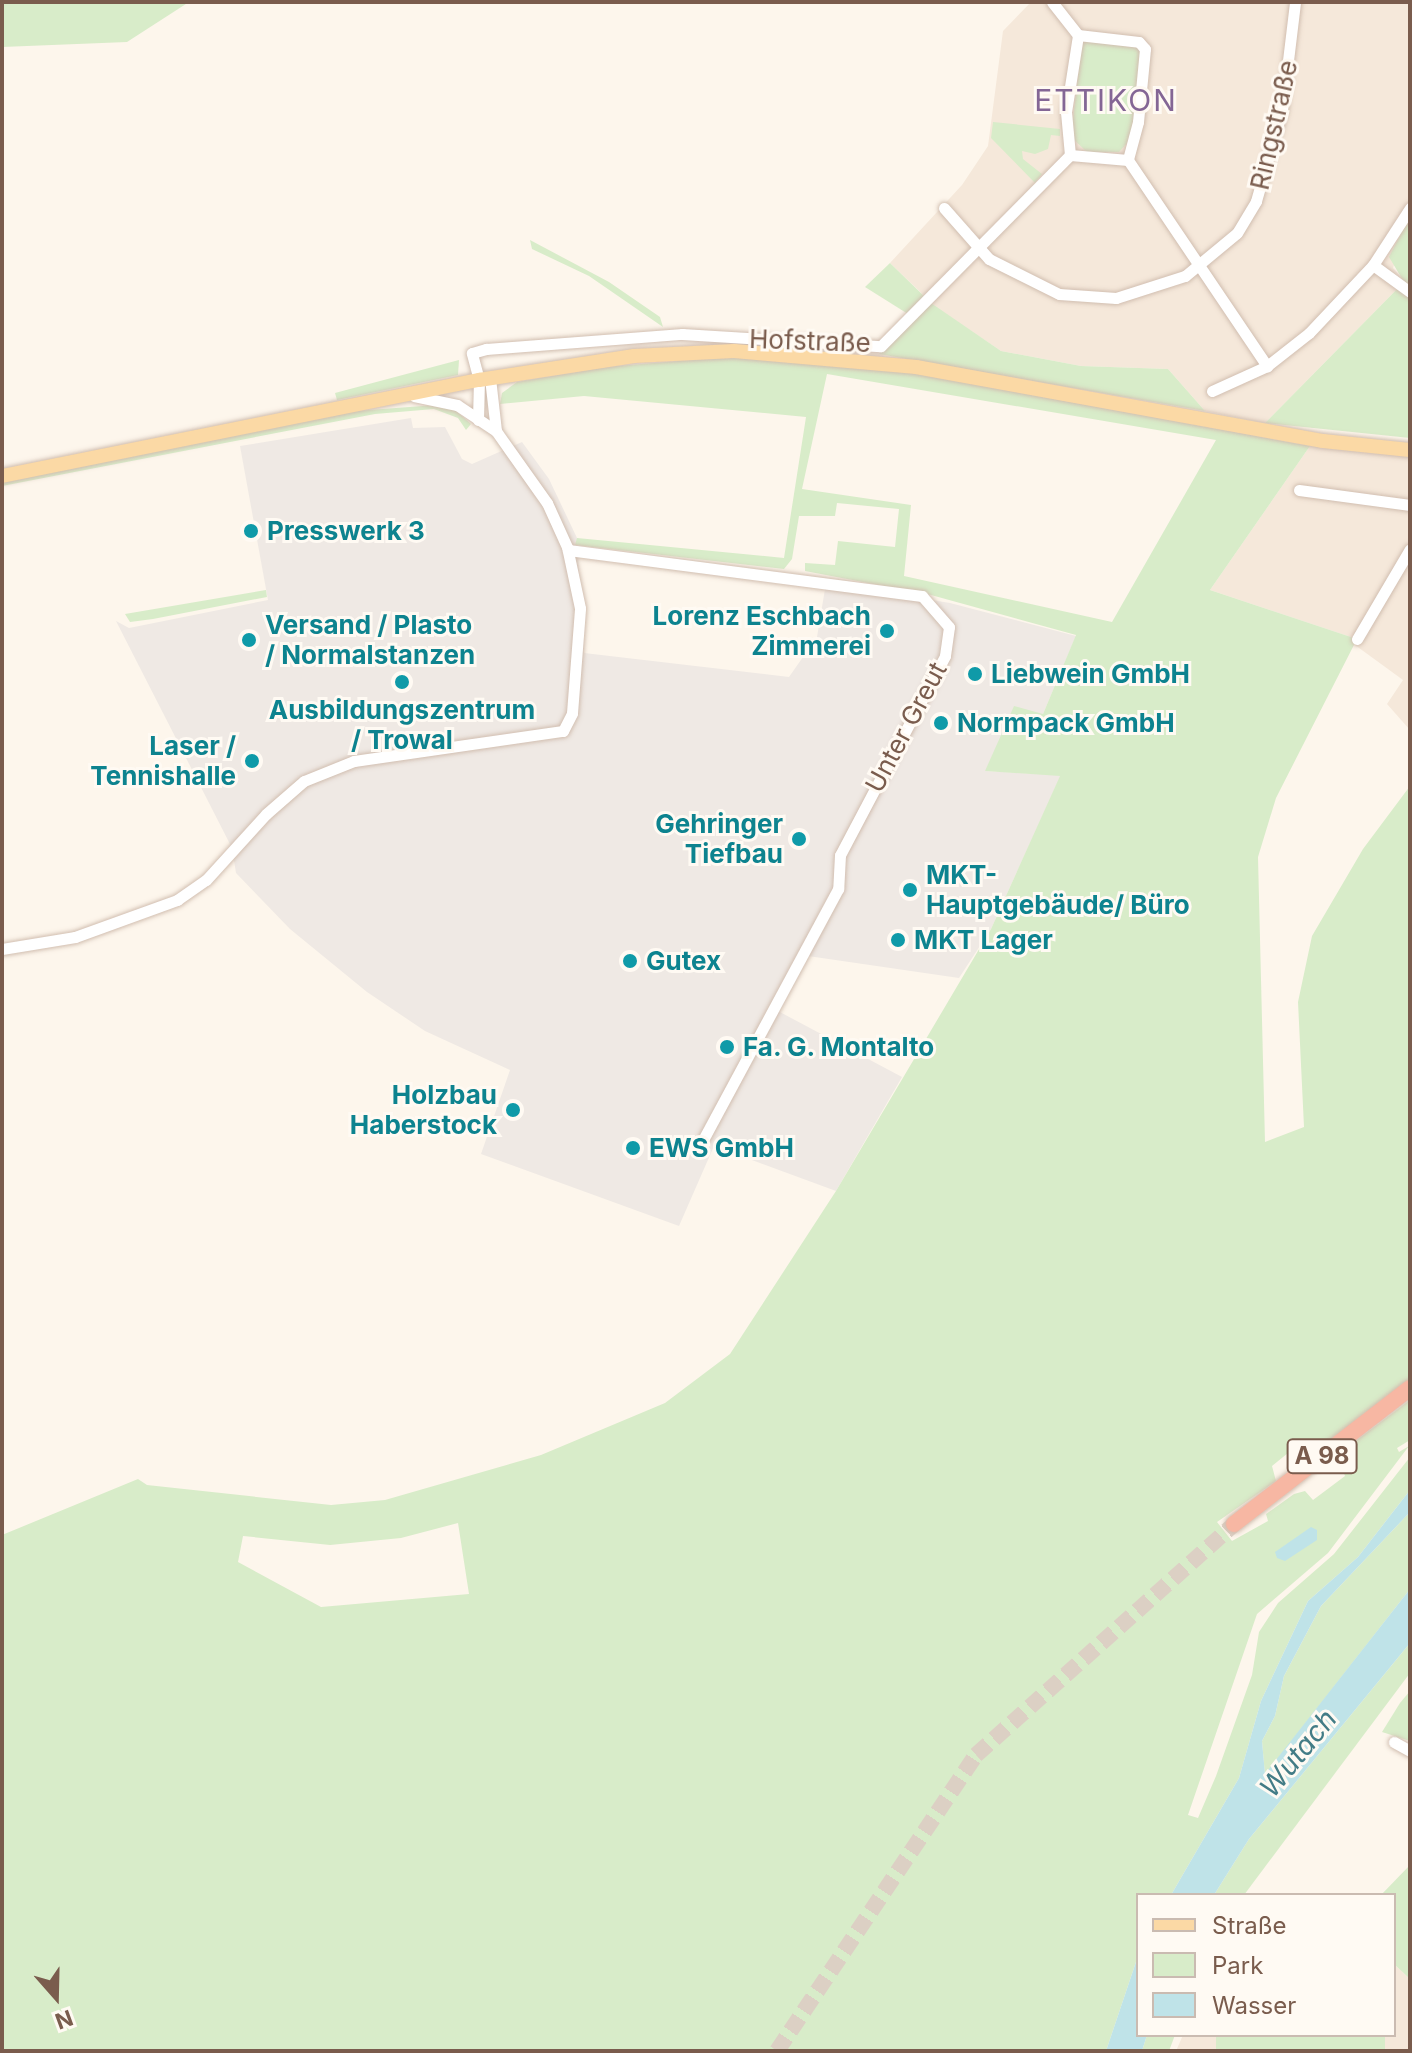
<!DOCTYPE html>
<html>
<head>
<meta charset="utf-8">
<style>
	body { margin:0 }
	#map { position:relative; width:1412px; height:2053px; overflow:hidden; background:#fdf6ec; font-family:Inter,sans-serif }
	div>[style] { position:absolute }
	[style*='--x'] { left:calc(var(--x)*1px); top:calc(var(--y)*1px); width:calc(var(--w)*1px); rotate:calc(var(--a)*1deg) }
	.residential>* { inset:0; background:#f5e8da }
	.industrial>* { inset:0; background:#efe9e4 }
	.green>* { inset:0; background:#d8ecc9; transform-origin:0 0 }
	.water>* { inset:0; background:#bfe3e8 }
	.highway-tunnel>* { height:16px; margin-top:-8px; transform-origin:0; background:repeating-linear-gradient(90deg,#dcd0c4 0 16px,transparent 0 24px) }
	.roads { filter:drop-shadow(0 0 2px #d1beb0) drop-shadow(0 0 2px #d1beb0) }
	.minor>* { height:11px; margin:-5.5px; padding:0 5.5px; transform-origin:5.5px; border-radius:5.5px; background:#fff }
	.major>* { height:14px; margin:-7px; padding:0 7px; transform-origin:7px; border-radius:7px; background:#fbd9a5 }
	.highway>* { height:16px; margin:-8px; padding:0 8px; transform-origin:8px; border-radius:8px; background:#f7b7a3 }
	.dots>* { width:22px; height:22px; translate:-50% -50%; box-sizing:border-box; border:4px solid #fffaf3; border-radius:50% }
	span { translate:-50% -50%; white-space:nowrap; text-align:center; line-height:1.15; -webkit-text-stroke:6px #fffaf3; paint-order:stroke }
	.shield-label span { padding:2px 6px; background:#fffaf3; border:2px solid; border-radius:6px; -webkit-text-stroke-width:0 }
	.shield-label { font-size:24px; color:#7a5c4d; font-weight:700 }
	.street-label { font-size:26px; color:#7a5c4d }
	.culture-label { font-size:26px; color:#0d838f; font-weight:700 }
	.left { translate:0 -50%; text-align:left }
	.right { translate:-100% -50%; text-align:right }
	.water-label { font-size:28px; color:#437c86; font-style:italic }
	.quarter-label { font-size:30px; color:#846695; letter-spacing:2px }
	.frame { position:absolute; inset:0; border:4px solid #7a5c4d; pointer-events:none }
	.legend { position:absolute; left:1136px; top:1893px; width:260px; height:144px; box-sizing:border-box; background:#fffaf3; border:2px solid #cabbb1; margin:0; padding:10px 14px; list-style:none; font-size:24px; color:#7a5c4d }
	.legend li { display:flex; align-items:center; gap:16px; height:40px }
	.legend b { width:40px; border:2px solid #cabbb1 }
	.north { position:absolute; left:16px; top:1957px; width:80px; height:80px; -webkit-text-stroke:6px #fffaf3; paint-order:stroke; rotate:160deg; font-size:22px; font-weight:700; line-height:32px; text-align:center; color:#7a5c4d }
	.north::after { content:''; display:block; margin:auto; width:28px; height:36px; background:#7a5c4d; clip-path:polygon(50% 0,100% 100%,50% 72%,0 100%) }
</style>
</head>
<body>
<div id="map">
	<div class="residential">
		<i style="clip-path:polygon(1031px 2px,1410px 2px,1410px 221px,1393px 268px,1405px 281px,1265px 423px,1205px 411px,1168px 369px,1081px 366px,1001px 351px,937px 308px,890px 263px,962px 185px,988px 146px,1003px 31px)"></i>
		<i style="clip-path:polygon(1310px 446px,1410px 457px,1410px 730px,1387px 704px,1403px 680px,1355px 645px,1357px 639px,1210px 590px)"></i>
		<i style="clip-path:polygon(1394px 1964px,1410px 1979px,1410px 2051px,1176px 2051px,1183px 2035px,1394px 2035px)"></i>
	</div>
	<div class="industrial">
		<i style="clip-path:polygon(411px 418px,413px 428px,445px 427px,462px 459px,472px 464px,522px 442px,549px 479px,577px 538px,584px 653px,789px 677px,817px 637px,826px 583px,950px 603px,1076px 636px,1043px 714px,985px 771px,1061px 775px,991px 929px,959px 978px,808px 956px,778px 1011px,902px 1077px,836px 1191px,714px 1146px,679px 1226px,481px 1154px,510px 1070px,425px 1031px,367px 992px,290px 929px,236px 873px,232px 848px,116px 621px,129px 628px,268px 600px,240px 446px)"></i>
	</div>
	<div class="green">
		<i style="clip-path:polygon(2px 2px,189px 2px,127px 42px,2px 47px)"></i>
		<i style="clip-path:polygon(1082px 41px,1141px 48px,1134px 118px,1128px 142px,1119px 152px,1087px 152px,1071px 137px)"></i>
		<i style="clip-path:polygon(993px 122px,1060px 129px,1060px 136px,1051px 135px,1048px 149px,1035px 154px,1022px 151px,1023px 159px,1042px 174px,1035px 183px,991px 138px)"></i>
		<i style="clip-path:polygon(1408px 220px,1410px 438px,1265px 423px,1404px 282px,1389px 257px)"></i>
		<i style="clip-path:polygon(530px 240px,609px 282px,660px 317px,663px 327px,589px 276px,532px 249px)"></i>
		<i style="clip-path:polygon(890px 263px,925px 297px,908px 314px,865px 287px)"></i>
		<i style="clip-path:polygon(931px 303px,1001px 351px,1081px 366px,1168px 369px,1205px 411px,879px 354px)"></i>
		<i style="clip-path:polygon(evenodd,728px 357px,870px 365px,1310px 446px,1210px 590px,1357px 639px,1276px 798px,1258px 857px,1265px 1142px,1304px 1127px,1298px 1002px,1312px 936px,1363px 849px,1410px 786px,1410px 1380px,1319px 1451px,1288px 1453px,1272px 1466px,1276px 1481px,1217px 1522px,1232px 1541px,1268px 1521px,1266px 1514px,1294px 1494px,1305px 1491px,1313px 1500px,1345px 1476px,1340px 1463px,1345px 1449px,1410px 1400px,1410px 1440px,1397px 1448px,1399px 1452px,1409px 1446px,1328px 1553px,1257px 1614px,1188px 1815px,1198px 1818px,1216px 1776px,1252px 1675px,1259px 1632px,1278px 1603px,1334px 1554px,1410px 1457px,1410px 1490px,1358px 1557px,1308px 1601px,1261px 1701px,1239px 1778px,1171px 1895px,1138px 1895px,1138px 1956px,1106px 2051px,2px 2051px,2px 1535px,138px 1479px,147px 1485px,331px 1505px,385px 1500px,541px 1455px,665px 1403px,730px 1354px,836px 1191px,991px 929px,1060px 776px,985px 771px,1014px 706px,1043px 714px,1076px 635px,931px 595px,805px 571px,805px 563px,835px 565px,838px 541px,895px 547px,899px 509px,837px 503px,835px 516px,799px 516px,792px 559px,784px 569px,575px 545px,577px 538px,784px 558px,806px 417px,584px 396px,500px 404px,502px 393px,517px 382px,605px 367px,728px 357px,827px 374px,1216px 440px,1112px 622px,904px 576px,911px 505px,802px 489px,827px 374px,728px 357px,458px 1523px,469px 1594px,321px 1607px,238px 1562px,243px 1536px,330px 1545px,401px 1538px,458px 1523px)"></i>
		<i style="clip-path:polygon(459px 360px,458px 375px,337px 400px,335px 393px)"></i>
		<i style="clip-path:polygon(436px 405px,454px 409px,471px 424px,466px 430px,458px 418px,434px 409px,375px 414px,2px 486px,2px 481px,356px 411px)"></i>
		<i style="clip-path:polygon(266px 590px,267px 597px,153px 619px,130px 622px,125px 614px)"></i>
		<i style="clip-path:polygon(1410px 1512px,1410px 1589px,1265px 1775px,1262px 1741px,1275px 1716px,1284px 1676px,1321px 1606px)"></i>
		<i style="clip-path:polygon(1410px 1643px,1410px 1673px,1244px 1895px,1214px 1895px,1249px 1839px)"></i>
		<i style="clip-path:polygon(1410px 1691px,1410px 1741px,1382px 1732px,1400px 1703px)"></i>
		<i style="clip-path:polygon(1410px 1865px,1410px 1979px,1394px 1964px,1394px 1895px,1381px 1895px)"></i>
		<i style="clip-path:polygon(1147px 2035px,1175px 2035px,1169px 2051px,1142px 2051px)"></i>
		<i style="left:1216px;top:2035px;width:169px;height:17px"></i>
	</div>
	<div class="water">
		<i style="clip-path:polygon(1410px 1490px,1410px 1512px,1321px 1606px,1284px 1676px,1275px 1716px,1262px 1741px,1265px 1774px,1410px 1589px,1410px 1643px,1249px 1839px,1214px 1895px,1171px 1895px,1239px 1778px,1261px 1701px,1308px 1601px,1358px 1557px)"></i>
		<i style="clip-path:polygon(1311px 1527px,1317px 1530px,1317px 1540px,1285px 1561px,1277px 1558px,1275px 1552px)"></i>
		<i style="clip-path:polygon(1138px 1956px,1138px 2035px,1147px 2035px,1142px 2051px,1106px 2051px)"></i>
	</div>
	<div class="highway-tunnel">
		<i style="--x:777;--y:2051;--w:357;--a:-56.1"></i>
		<i style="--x:976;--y:1755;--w:346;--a:-41.8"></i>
	</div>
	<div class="roads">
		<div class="minor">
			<i style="--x:1052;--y:2;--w:42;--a:51.8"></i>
			<i style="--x:1078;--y:35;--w:61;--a:6.5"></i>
			<i style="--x:1139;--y:42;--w:9;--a:49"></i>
			<i style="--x:1145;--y:49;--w:73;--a:95.5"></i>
			<i style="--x:1138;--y:122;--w:39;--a:105"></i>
			<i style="--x:1070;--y:155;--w:43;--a:-95.3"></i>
			<i style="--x:1066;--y:112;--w:78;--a:-81.1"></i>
			<i style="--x:1070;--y:155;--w:58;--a:4.9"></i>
			<i style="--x:1128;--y:160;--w:249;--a:56"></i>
			<i style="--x:944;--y:208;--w:68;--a:48.6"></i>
			<i style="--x:989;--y:259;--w:78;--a:26.6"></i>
			<i style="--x:1059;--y:294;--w:57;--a:4"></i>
			<i style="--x:1116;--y:298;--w:72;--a:-17.7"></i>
			<i style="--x:1185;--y:276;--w:67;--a:-39.6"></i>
			<i style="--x:1237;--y:233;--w:37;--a:-59"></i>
			<i style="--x:1256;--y:201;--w:95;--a:-74.1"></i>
			<i style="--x:1282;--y:110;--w:109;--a:-83.1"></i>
			<i style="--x:1373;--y:265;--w:46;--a:36.1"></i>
			<i style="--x:490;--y:378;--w:53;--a:83.5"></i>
			<i style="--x:1212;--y:391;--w:60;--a:-24.4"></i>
			<i style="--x:1267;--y:366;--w:53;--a:-38.2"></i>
			<i style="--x:1309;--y:333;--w:93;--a:-46.7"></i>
			<i style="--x:1373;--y:265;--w:68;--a:-57"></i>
			<i style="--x:478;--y:420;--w:40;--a:-88.6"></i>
			<i style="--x:479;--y:380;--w:28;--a:-105"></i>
			<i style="--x:472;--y:353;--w:15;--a:-16"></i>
			<i style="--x:486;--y:349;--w:197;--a:-4.4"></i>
			<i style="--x:682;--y:334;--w:199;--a:3.5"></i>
			<i style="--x:881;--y:346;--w:269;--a:-45.3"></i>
			<i style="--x:1299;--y:490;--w:112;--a:7.7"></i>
			<i style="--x:568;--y:550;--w:357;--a:7.4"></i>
			<i style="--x:922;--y:596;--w:41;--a:48.9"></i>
			<i style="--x:949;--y:627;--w:29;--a:98"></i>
			<i style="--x:945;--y:656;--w:225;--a:117.8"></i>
			<i style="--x:840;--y:855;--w:34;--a:93"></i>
			<i style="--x:838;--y:889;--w:283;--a:118.3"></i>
			<i style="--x:1357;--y:639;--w:104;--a:-59.5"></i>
			<i style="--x:2;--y:949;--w:74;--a:-9.3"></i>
			<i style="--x:75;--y:937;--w:109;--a:-19.9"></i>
			<i style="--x:177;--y:900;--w:35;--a:-35"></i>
			<i style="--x:206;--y:880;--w:89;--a:-47.7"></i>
			<i style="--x:266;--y:814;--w:50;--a:-41"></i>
			<i style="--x:304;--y:781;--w:54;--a:-21.8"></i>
			<i style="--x:354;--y:761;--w:211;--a:-8.2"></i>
			<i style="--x:563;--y:731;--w:20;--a:-63"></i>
			<i style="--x:572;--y:713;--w:105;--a:-85.6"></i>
			<i style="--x:580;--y:608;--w:62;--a:-102"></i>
			<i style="--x:567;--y:547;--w:48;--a:-114.4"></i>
			<i style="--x:547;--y:503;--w:88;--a:-125.3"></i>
			<i style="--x:496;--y:431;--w:47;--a:-146.3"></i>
			<i style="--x:457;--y:405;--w:44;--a:-168.2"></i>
			<i style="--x:1394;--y:1742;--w:18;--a:29"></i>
		</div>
		<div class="major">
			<i style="--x:2;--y:476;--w:487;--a:-11.4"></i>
			<i style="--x:479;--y:380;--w:157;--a:-8.8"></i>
			<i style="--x:634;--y:356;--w:100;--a:-2.9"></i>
			<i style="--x:734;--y:351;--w:183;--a:5"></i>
			<i style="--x:916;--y:367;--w:414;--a:10.3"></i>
			<i style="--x:1323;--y:441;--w:87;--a:5.9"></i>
		</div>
		<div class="highway">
			<i style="--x:1234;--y:1524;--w:222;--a:-37.7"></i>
		</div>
	</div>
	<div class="dots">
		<i style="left:251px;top:531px;background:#0f9aa8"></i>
		<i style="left:887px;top:631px;background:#0f9aa8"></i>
		<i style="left:249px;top:640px;background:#0f9aa8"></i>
		<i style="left:975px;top:674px;background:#0f9aa8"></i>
		<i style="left:402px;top:682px;background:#0f9aa8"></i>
		<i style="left:941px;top:723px;background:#0f9aa8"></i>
		<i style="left:252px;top:761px;background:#0f9aa8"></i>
		<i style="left:799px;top:839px;background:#0f9aa8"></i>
		<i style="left:910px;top:890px;background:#0f9aa8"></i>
		<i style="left:898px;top:940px;background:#0f9aa8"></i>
		<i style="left:630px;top:961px;background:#0f9aa8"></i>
		<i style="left:727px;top:1047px;background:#0f9aa8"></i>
		<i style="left:513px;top:1110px;background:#0f9aa8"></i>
		<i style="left:633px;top:1148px;background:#0f9aa8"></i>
	</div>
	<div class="shield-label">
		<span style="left:1322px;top:1456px">A 98</span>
	</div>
	<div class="street-label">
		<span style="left:1274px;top:125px;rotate:-77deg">Ringstraße</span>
		<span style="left:810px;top:341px;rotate:2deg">Hofstraße</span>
		<span style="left:906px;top:727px;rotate:-62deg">Unter Greut</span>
	</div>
	<div class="culture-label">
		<span class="left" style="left:267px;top:531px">Presswerk 3</span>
		<span class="right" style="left:871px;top:631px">Lorenz Eschbach<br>Zimmerei</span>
		<span class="left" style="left:265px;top:640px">Versand / Plasto<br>/ Normalstanzen</span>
		<span class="left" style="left:991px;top:674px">Liebwein GmbH</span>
		<span style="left:402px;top:725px">Ausbildungszentrum<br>/ Trowal</span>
		<span class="left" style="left:957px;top:723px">Normpack GmbH</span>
		<span class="right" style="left:236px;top:761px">Laser /<br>Tennishalle</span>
		<span class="right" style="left:783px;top:839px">Gehringer<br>Tiefbau</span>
		<span class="left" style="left:926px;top:890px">MKT-<br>Hauptgebäude/ Büro</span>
		<span class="left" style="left:914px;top:940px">MKT Lager</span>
		<span class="left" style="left:646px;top:961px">Gutex</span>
		<span class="left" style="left:743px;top:1047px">Fa. G. Montalto</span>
		<span class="right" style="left:497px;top:1110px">Holzbau<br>Haberstock</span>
		<span class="left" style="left:649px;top:1148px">EWS GmbH</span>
	</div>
	<div class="water-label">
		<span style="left:1298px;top:1753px;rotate:-51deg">Wutach</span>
	</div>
	<div class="quarter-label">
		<span style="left:1106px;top:100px">ETTIKON</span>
	</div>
	<div class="frame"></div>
	<ul class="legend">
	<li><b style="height:10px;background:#fbd9a5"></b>Straße</li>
	<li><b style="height:22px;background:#d8ecc9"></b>Park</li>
	<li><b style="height:22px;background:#bfe3e8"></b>Wasser</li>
	</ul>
	<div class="north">N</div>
</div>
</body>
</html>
